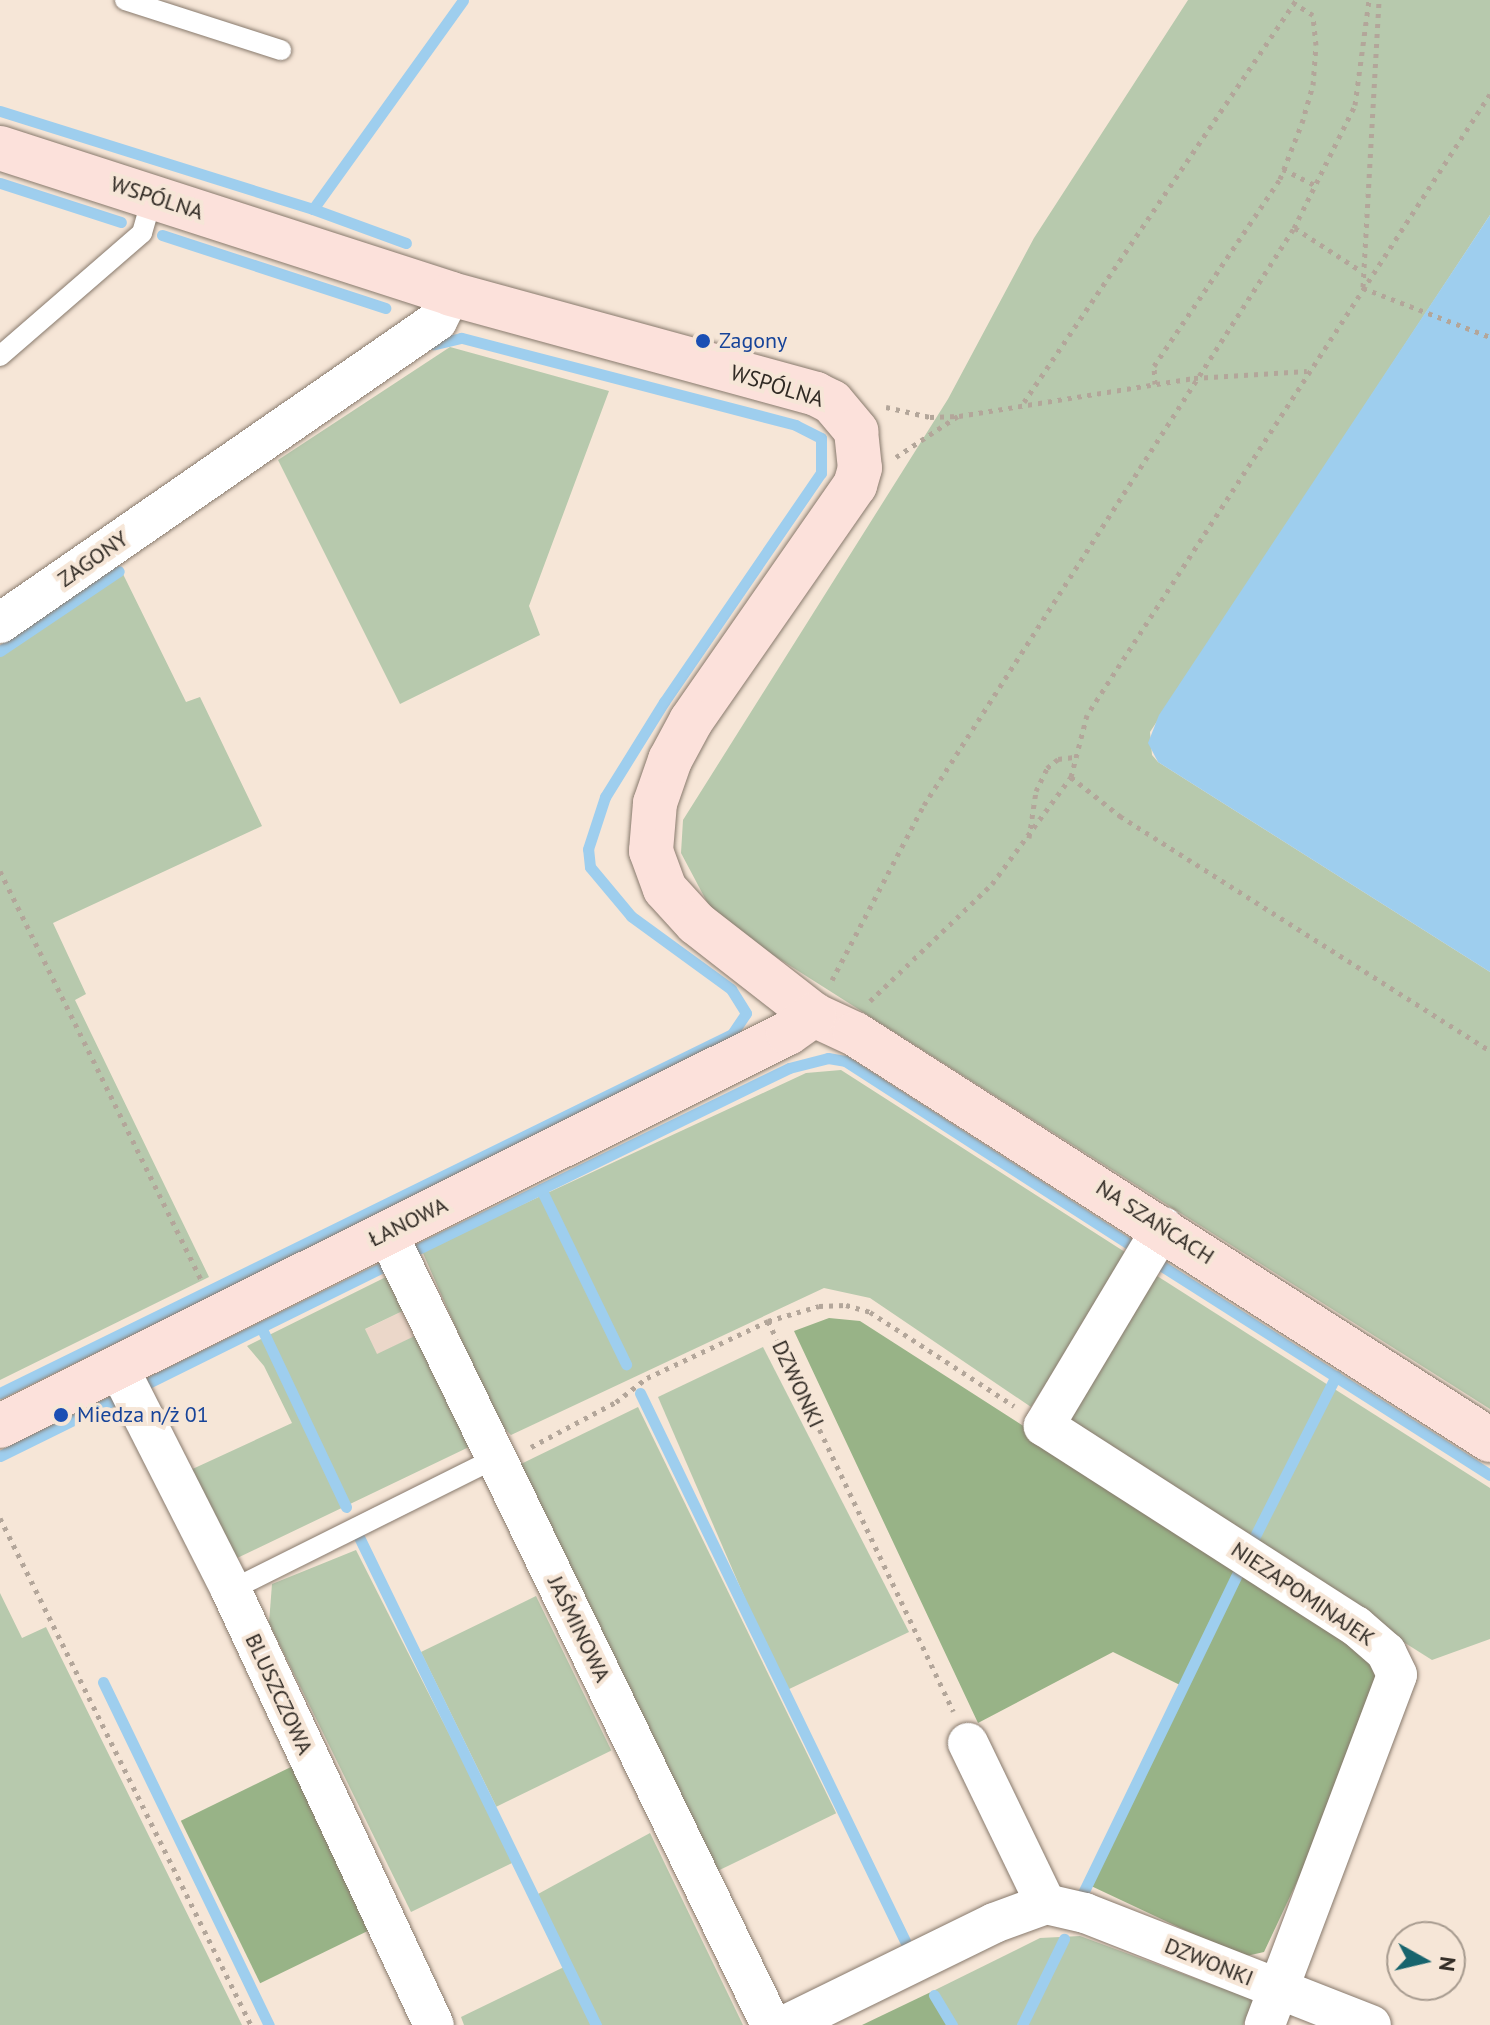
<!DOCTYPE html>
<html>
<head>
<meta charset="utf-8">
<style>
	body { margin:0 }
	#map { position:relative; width:1490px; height:2025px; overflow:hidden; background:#f6e6d7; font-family:"PT Sans",sans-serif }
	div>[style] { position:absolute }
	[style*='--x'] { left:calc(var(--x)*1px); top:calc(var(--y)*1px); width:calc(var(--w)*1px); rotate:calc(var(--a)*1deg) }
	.industrial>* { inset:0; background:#ebd7c9; transform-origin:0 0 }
	.green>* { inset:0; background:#b7c9ad; transform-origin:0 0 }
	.forest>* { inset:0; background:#98b387; transform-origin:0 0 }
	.water>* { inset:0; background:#9eceee }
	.stream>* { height:11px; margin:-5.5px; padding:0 5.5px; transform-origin:5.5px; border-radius:5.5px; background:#9eceee }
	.path>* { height:5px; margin-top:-2.5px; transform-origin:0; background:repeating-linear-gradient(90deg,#b3a69a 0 4px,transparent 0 10px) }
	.roads { filter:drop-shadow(0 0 2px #887a6d) drop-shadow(0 0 2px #887a6d) }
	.lane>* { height:20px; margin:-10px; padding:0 10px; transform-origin:10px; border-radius:10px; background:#fff }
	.street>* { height:40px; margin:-20px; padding:0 20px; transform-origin:20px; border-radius:20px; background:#fff }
	.secondary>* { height:44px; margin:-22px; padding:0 22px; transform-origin:22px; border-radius:22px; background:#fce1db }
	.dots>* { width:22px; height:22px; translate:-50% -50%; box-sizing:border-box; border:4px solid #f6e6d7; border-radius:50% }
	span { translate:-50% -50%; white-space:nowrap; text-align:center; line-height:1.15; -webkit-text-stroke:8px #f6e6d7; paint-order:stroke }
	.street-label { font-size:22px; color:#302a24 }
	.transit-label { font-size:22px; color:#164399 }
	.left { translate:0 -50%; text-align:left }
	.north { position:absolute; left:1386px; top:1921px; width:80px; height:80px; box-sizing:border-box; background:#f6e6d7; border:2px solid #a79b8f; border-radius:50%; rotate:98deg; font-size:22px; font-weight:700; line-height:32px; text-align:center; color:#302a24 }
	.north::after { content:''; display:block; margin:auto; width:28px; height:36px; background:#17646d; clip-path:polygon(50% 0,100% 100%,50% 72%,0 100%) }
</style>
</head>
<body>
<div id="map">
	<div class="industrial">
		<i style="left:411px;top:1307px;width:28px;height:52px;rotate:64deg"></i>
	</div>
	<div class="green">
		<i style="clip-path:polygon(1188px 0,1490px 0,1490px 215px,1150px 732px,1152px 755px,1158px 762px,1490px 972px,1490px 1409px,716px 919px,681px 853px,683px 820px,948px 399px,1034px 238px)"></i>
		<i style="clip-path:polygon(450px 347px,609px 391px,529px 606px,540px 635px,400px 704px,278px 460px)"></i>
		<i style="clip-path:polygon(122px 572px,186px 702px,200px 697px,262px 826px,53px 923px,86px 994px,75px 1000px,209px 1277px,0 1380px,0 657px)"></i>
		<i style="clip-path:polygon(841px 1070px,1128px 1254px,1031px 1407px,870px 1298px,824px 1288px,511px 1435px,497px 1421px,422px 1251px,806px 1073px)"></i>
		<i style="clip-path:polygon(392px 1274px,411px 1307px,365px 1329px,377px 1354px,423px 1332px,469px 1447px,231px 1561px,186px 1472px,292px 1423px,264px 1366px,247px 1346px)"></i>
		<i style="clip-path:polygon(1154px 1274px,1490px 1488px,1490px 1639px,1432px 1660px,1063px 1427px)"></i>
		<i style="clip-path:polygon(763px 1347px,909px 1632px,785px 1691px,658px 1397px)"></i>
		<i style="left:638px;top:1407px;width:452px;height:136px;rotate:64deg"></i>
		<i style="clip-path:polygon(356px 1550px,514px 1862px,411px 1912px,269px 1623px,272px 1584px)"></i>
		<i style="clip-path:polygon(0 1593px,22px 1638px,46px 1627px,242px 2025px,0 2025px)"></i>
		<i style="left:536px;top:1596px;width:172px;height:128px;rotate:64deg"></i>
		<i style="clip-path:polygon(650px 1833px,743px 2025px,601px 2025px,538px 1894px)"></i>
		<i style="clip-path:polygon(1080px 1936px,1254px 2000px,1243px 2025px,952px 2025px,933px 1991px,1040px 1938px)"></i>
		<i style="clip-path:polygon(564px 1967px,592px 2025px,464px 2025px,461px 2017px)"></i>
	</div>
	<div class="forest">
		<i style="clip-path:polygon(829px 1318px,860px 1321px,1367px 1647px,1377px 1683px,1369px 1728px,1264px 1952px,1242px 1957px,1089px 1885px,1184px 1687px,1113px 1652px,978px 1723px,794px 1331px)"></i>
		<i style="left:295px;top:1765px;width:181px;height:127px;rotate:64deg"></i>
		<i style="clip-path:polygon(933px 1991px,952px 2025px,862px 2025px)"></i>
	</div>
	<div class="water">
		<i style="clip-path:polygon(1490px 215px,1490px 972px,1158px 762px,1148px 743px,1159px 715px)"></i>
	</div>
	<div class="stream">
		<i style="--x:0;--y:111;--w:328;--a:17.4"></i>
		<i style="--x:313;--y:209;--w:257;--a:-54.3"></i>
		<i style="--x:0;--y:183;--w:127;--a:17.9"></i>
		<i style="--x:313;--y:209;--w:99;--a:20.1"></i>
		<i style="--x:162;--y:235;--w:235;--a:18.1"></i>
		<i style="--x:0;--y:651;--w:143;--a:-33.9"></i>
		<i style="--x:541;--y:1189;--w:195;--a:64.1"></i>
		<i style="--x:418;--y:1249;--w:413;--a:-26"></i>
		<i style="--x:789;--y:1068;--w:40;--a:-14.4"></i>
		<i style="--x:828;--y:1058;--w:17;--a:10"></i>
		<i style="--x:845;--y:1061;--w:339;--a:32.8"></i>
		<i style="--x:1162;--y:1266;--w:389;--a:32.5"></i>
		<i style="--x:261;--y:1327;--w:199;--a:64.7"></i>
		<i style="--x:140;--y:1387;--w:269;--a:-26.3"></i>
		<i style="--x:0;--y:1393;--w:815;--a:-26.13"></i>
		<i style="--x:732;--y:1034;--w:25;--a:-56"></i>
		<i style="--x:746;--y:1013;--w:28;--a:-122"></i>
		<i style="--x:731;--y:989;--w:124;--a:-143.9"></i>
		<i style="--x:631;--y:916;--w:64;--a:-129.9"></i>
		<i style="--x:590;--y:867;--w:18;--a:-96"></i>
		<i style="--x:588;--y:849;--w:55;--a:-71.9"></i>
		<i style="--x:605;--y:797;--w:112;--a:-58.2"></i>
		<i style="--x:664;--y:702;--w:278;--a:-55.6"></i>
		<i style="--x:821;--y:473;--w:35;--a:-90"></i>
		<i style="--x:821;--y:438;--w:28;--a:-153"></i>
		<i style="--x:796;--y:425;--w:346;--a:-165.4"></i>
		<i style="--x:461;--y:338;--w:28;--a:167"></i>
		<i style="--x:640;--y:1393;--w:609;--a:64.19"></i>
		<i style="--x:0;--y:1456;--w:125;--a:-26.2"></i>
		<i style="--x:359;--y:1537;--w:543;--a:64.1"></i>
		<i style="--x:1252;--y:1542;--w:186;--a:-63.2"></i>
		<i style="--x:103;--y:1682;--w:381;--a:64.2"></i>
		<i style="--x:1083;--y:1893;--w:356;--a:-64.2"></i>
		<i style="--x:934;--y:1995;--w:35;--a:59"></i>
		<i style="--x:1022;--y:2025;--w:96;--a:-64"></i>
	</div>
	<div class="path">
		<i style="--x:1490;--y:94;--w:740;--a:122.98"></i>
		<i style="--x:1087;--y:715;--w:64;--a:104.5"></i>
		<i style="--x:1071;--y:777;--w:63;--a:38.5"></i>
		<i style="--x:1120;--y:816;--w:438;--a:32.4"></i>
		<i style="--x:1283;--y:169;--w:36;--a:27"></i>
		<i style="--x:1295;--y:228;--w:79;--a:33.1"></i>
		<i style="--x:1363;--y:287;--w:287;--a:-86.8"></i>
		<i style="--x:1363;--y:288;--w:136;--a:21.1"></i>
		<i style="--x:1155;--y:384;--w:18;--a:-93"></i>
		<i style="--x:1154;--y:366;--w:225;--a:-56"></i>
		<i style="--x:1280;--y:179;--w:60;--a:-68.6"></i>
		<i style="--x:1302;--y:123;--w:40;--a:-74"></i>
		<i style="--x:1313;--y:85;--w:40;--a:-85.7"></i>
		<i style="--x:1316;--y:45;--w:30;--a:-96"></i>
		<i style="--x:1313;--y:15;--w:22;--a:-148"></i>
		<i style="--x:1024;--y:402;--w:485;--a:-55.9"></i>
		<i style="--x:886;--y:407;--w:45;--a:12.8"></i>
		<i style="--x:930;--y:417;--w:29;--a:-2"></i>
		<i style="--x:959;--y:416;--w:238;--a:-9.2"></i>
		<i style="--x:1194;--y:378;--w:113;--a:-3.5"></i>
		<i style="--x:896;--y:457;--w:74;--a:-33.5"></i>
		<i style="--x:1029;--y:838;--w:48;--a:-81.5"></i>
		<i style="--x:1036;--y:791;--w:25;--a:-64"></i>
		<i style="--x:1047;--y:768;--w:14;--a:-39"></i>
		<i style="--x:1058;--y:759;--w:16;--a:-7"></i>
		<i style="--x:0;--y:871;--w:459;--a:63.8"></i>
		<i style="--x:832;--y:980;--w:198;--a:-62.3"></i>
		<i style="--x:924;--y:805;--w:685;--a:-57.33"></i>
		<i style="--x:1294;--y:228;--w:137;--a:-63.6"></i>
		<i style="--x:1355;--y:105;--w:106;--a:-82.4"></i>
		<i style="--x:870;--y:1001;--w:169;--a:-43.8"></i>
		<i style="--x:992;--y:884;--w:133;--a:-53.6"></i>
		<i style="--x:768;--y:1321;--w:432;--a:64.6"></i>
		<i style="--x:531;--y:1447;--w:96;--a:-27.9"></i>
		<i style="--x:616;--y:1402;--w:39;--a:-38"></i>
		<i style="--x:647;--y:1378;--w:134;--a:-25.2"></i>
		<i style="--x:768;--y:1321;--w:53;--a:-16.4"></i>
		<i style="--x:819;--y:1306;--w:27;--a:-2"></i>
		<i style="--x:846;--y:1305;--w:25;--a:16"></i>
		<i style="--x:870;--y:1312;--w:172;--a:33.1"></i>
		<i style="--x:0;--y:1518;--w:566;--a:63.66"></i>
	</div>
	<div class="roads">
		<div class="lane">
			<i style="--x:125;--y:0;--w:164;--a:17.8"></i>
			<i style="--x:0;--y:356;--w:188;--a:-40.9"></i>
			<i style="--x:142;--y:233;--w:37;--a:-74"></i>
			<i style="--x:231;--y:1590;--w:296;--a:-26.5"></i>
		</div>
		<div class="street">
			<i style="--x:0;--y:623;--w:531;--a:-34.65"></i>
			<i style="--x:437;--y:321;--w:30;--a:-63"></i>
			<i style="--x:1163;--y:1227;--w:232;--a:120.9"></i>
			<i style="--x:1044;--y:1426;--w:371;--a:32.7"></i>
			<i style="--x:1356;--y:1626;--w:40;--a:41"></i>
			<i style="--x:1386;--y:1652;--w:25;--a:64"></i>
			<i style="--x:1397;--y:1675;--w:374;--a:110.7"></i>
			<i style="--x:387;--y:1233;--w:880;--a:64.13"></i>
			<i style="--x:118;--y:1367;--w:250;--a:63.1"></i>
			<i style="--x:231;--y:1590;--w:480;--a:65"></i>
			<i style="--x:968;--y:1743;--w:179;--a:64.2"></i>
			<i style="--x:786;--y:2025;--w:232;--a:-26.1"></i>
			<i style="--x:994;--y:1923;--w:55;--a:-20.1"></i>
			<i style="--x:1046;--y:1904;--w:40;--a:13"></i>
			<i style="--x:1085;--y:1913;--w:307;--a:21.4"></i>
		</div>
		<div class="secondary">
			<i style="--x:0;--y:148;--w:474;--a:17.9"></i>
			<i style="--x:451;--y:294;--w:378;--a:15.3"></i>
			<i style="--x:816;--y:394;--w:18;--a:27"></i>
			<i style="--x:832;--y:402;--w:38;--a:50"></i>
			<i style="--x:856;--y:431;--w:37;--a:84"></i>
			<i style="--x:860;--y:468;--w:18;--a:106"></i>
			<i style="--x:855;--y:485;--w:287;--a:124.8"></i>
			<i style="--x:691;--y:721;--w:44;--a:118.3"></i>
			<i style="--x:670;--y:760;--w:46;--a:109.2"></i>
			<i style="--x:655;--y:803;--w:48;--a:94.8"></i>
			<i style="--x:651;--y:851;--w:40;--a:69.8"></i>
			<i style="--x:665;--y:889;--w:46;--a:47.6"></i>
			<i style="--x:696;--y:923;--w:150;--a:37.9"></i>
			<i style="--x:814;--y:1015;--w:45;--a:24.9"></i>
			<i style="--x:855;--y:1034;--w:754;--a:32.59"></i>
			<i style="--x:0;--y:1426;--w:881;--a:-26.51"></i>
			<i style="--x:788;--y:1033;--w:32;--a:-35"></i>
		</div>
	</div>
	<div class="dots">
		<i style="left:703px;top:341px;background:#1a4fb4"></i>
		<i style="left:61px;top:1415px;background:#1a4fb4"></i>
	</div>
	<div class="street-label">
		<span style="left:157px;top:198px;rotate:18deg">WSPÓLNA</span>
		<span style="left:777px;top:386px;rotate:17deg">WSPÓLNA</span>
		<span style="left:93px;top:559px;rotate:-35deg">ZAGONY</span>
		<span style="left:408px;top:1222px;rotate:-26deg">ŁANOWA</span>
		<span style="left:1155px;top:1222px;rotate:33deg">NA SZAŃCACH</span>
		<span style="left:798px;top:1384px;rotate:65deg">DZWONKI</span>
		<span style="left:1303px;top:1594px;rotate:34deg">NIEZAPOMINAJEK</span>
		<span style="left:579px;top:1629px;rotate:64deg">JAŚMINOWA</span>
		<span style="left:279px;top:1694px;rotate:65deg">BLUSZCZOWA</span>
		<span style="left:1209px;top:1962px;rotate:22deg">DZWONKI</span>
	</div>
	<div class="transit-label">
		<span class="left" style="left:719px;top:341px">Zagony</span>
		<span class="left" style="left:77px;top:1415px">Miedza n/ż 01</span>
	</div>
	<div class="north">N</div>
</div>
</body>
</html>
